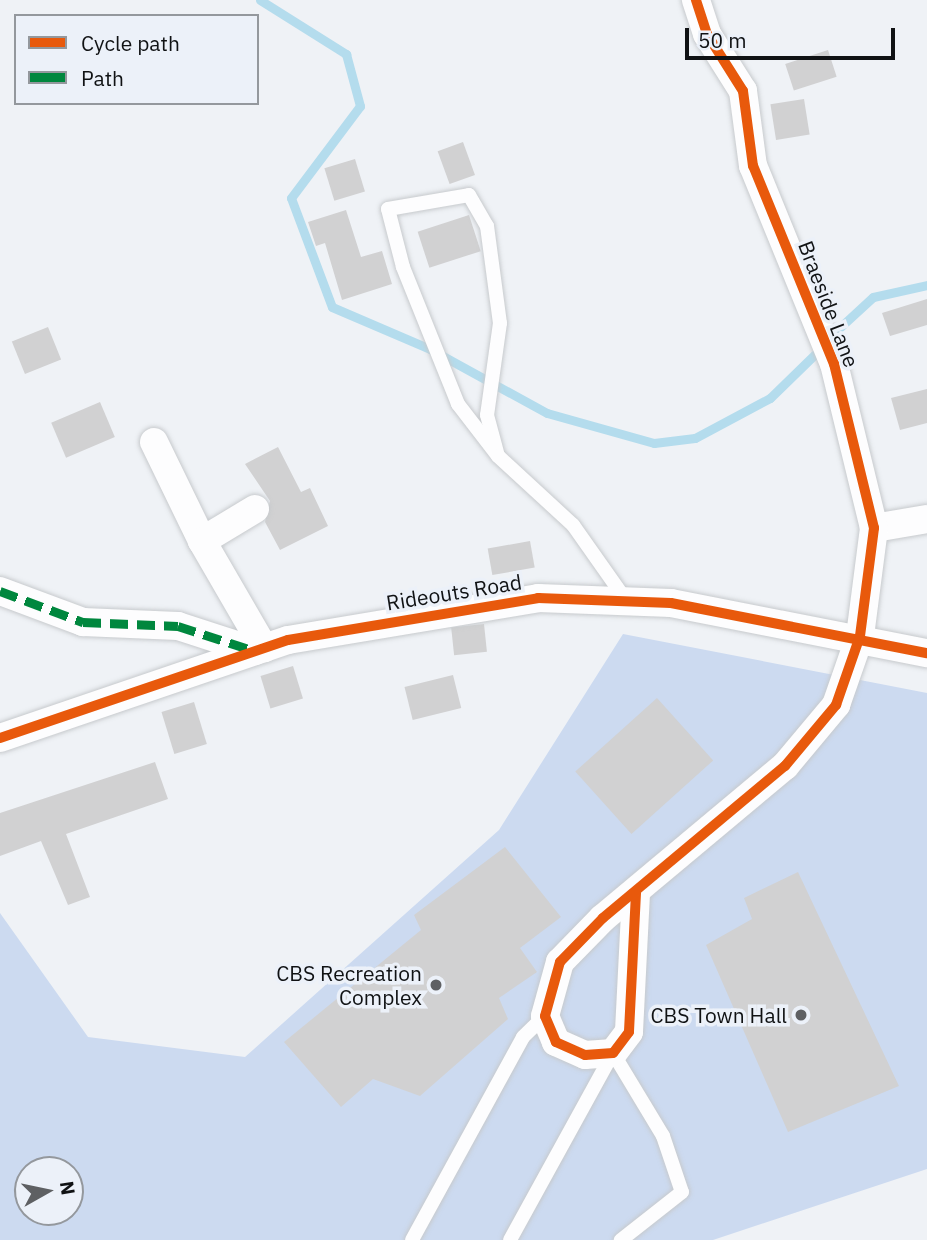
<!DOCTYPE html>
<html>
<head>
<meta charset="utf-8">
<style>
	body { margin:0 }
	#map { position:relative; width:927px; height:1240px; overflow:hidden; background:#eff2f6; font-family:"IBM Plex Sans",sans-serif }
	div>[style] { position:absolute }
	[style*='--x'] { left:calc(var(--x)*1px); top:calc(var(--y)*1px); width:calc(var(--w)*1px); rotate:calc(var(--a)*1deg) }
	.green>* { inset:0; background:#ccdaf0 }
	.stream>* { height:9px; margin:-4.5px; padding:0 4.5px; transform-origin:4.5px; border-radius:4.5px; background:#b4dced }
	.building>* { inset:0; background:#d1d1d2; transform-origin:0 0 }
	.roads { filter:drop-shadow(0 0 2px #c7cacd) drop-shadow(0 0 2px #c7cacd) }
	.lane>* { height:14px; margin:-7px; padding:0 7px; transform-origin:7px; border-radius:7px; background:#fdfdfe }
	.street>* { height:28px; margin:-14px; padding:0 14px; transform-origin:14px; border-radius:14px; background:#fdfdfe }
	.quiet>* { height:9px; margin-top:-4.5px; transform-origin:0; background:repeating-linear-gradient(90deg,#00873e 0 18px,transparent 0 27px) }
	.cycleway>* { height:10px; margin:-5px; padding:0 5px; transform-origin:5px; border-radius:5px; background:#e8590c }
	.dots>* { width:19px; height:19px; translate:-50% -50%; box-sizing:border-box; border:4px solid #ecf1f9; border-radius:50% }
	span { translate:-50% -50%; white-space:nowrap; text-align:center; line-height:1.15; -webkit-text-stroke:7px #ecf1f9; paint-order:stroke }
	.street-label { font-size:21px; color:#101214 }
	.poi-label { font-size:21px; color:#101214 }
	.right { translate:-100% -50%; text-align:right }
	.legend { position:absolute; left:14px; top:14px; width:245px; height:91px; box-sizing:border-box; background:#ecf1f9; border:2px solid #94989d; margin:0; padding:9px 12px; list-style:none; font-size:21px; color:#101214 }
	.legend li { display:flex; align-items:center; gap:14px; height:35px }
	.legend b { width:35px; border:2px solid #94989d }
	.north { position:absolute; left:14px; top:1156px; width:70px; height:70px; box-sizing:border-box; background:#ecf1f9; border:2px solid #94989d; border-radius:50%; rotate:81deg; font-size:19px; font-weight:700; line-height:28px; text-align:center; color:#101214 }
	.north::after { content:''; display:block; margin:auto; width:24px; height:32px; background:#5e6063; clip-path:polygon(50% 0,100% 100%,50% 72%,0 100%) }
	.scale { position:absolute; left:685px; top:28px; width:210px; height:32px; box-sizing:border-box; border:4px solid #101214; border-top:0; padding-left:9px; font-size:21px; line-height:24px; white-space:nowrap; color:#101214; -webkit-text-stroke:5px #ecf1f9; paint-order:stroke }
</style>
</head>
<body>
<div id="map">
	<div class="green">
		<i style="clip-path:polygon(evenodd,623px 634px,927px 693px,927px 1169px,713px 1240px,0 1240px,0 913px,88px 1037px,245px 1057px,499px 830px,623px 634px,28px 1170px,70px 1170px,70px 1212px,28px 1212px,28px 1170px)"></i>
	</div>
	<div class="stream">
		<i style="--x:260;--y:0;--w:102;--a:32.1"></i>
		<i style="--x:346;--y:54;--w:54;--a:74.9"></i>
		<i style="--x:360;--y:106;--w:115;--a:126.9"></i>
		<i style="--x:291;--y:198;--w:116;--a:69.4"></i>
		<i style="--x:332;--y:307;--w:107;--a:23.2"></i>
		<i style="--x:430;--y:349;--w:133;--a:28.7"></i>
		<i style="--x:547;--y:413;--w:111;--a:15.7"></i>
		<i style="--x:654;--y:443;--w:41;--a:-7"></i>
		<i style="--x:695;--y:438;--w:85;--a:-28.1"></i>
		<i style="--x:770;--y:398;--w:62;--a:-44.3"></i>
		<i style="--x:836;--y:331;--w:50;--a:-42.6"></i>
		<i style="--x:873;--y:297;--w:55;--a:-12.5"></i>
	</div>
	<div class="building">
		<i style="left:828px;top:50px;width:28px;height:45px;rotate:72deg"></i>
		<i style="left:804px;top:99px;width:36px;height:34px;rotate:81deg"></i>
		<i style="left:463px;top:142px;width:35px;height:27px;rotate:70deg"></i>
		<i style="left:355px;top:159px;width:34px;height:32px;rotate:73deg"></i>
		<i style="clip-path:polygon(346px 210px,361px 257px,382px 251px,392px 284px,342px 300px,325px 243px,316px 246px,308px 222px)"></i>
		<i style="left:469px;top:215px;width:38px;height:54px;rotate:72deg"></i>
		<i style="clip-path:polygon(927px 299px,927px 325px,890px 336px,882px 313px)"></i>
		<i style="left:48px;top:327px;width:35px;height:39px;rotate:68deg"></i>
		<i style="clip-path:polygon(927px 389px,927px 423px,900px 430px,891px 398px)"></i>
		<i style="left:100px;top:402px;width:38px;height:53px;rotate:67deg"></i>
		<i style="clip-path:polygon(278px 447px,301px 492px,310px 488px,328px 526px,280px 550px,265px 522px,270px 501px,245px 464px)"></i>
		<i style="left:530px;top:541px;width:27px;height:43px;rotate:80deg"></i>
		<i style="left:484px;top:624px;width:28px;height:33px;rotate:84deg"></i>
		<i style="left:293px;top:666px;width:34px;height:34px;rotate:73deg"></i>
		<i style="left:453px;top:675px;width:34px;height:50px;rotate:76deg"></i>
		<i style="left:657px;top:698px;width:84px;height:110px;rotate:48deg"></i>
		<i style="left:194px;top:702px;width:44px;height:34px;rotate:73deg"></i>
		<i style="clip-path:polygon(155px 762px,168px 799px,66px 834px,90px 897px,68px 905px,41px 841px,0 856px,0 813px)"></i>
		<i style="clip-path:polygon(505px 847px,561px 917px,520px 948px,537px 972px,499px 998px,508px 1019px,420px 1096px,373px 1079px,341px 1107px,284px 1042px,421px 930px,414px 915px)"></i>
		<i style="clip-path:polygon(798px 872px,899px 1086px,788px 1132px,706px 945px,752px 919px,744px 898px)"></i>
	</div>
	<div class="roads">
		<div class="lane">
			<i style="--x:498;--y:456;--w:66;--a:-127.6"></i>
			<i style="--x:458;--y:404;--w:148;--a:-111.9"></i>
			<i style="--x:403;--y:267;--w:60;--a:-104.5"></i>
			<i style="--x:388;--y:209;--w:82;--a:-9.8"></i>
			<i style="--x:469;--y:195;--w:36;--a:60"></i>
			<i style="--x:487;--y:226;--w:98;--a:82.4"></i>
			<i style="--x:500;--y:323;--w:93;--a:98"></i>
			<i style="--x:487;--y:415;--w:42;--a:75"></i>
			<i style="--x:498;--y:456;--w:102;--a:42.6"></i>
			<i style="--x:573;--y:525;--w:92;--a:54.8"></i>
			<i style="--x:613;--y:1053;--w:97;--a:58.9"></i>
			<i style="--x:663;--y:1136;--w:59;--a:71.3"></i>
			<i style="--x:682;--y:1192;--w:78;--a:141.8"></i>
			<i style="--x:412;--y:1240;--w:231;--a:-61.3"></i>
			<i style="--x:523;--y:1037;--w:30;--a:-44"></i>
			<i style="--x:510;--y:1240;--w:213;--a:-61.2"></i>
		</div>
		<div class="street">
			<i style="--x:154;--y:442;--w:110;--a:64.1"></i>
			<i style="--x:255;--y:509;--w:62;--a:148.9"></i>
			<i style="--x:202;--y:541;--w:124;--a:59.9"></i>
			<i style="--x:874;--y:528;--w:54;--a:-9.6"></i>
			<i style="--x:0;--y:591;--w:89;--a:20.5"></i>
			<i style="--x:83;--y:622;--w:95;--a:2.4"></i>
			<i style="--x:178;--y:626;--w:81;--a:18"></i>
			<i style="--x:0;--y:738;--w:304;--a:-18.8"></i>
			<i style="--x:288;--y:640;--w:254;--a:-9.5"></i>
			<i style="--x:538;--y:598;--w:133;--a:2.2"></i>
			<i style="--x:671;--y:603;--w:261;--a:11.1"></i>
			<i style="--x:636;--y:893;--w:139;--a:92.9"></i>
			<i style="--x:629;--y:1032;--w:26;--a:127"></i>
			<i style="--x:613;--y:1053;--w:28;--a:176"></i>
			<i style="--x:585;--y:1055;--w:32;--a:-156"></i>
			<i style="--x:556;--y:1042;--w:28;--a:-113"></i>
			<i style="--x:545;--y:1016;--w:56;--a:-74.5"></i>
			<i style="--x:560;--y:962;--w:62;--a:-45.7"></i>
			<i style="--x:603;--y:918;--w:237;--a:-39.9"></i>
			<i style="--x:785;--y:766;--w:80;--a:-50.1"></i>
			<i style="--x:836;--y:705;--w:73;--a:-70.8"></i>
			<i style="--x:860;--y:636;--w:109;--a:-82.6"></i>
			<i style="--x:874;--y:528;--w:169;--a:-103.7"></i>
			<i style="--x:834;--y:364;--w:214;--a:-112.2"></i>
			<i style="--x:753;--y:166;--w:76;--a:-97.6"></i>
			<i style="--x:743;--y:91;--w:67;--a:-122.3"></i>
			<i style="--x:707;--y:34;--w:36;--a:-108"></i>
		</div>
	</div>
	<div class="quiet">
		<i style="--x:0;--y:591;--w:89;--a:20.5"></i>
		<i style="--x:83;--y:622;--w:95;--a:2.4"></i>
		<i style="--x:178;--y:626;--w:81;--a:18"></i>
	</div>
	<div class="cycleway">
		<i style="--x:0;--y:738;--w:304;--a:-18.8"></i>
		<i style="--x:288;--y:640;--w:254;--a:-9.5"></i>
		<i style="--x:538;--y:598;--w:133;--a:2.2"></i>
		<i style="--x:671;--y:603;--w:261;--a:11.1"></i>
		<i style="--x:636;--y:893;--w:139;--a:92.9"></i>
		<i style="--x:629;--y:1032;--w:26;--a:127"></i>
		<i style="--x:613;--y:1053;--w:28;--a:176"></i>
		<i style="--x:585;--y:1055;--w:32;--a:-156"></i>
		<i style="--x:556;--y:1042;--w:28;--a:-113"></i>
		<i style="--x:545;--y:1016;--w:56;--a:-74.5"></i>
		<i style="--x:560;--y:962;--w:62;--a:-45.7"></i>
		<i style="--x:603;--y:918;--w:237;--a:-39.9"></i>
		<i style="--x:785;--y:766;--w:80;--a:-50.1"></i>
		<i style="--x:836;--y:705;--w:73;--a:-70.8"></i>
		<i style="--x:860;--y:636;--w:109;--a:-82.6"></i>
		<i style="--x:874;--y:528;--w:169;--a:-103.7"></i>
		<i style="--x:834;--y:364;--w:214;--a:-112.2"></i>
		<i style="--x:753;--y:166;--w:76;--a:-97.6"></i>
		<i style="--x:743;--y:91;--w:67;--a:-122.3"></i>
		<i style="--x:707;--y:34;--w:36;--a:-108"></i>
	</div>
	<div class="dots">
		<i style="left:436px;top:985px;background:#5e6063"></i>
		<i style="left:801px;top:1015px;background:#5e6063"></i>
	</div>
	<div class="street-label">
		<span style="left:829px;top:304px;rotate:69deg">Braeside Lane</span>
		<span style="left:454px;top:592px;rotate:-9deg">Rideouts Road</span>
	</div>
	<div class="poi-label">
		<span class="right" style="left:422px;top:985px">CBS Recreation<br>Complex</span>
		<span class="right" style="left:787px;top:1015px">CBS Town Hall</span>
	</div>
	<ul class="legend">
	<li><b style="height:9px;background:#e8590c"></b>Cycle path</li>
	<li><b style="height:9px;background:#00873e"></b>Path</li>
	</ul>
	<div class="north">N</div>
	<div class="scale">50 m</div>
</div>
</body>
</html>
